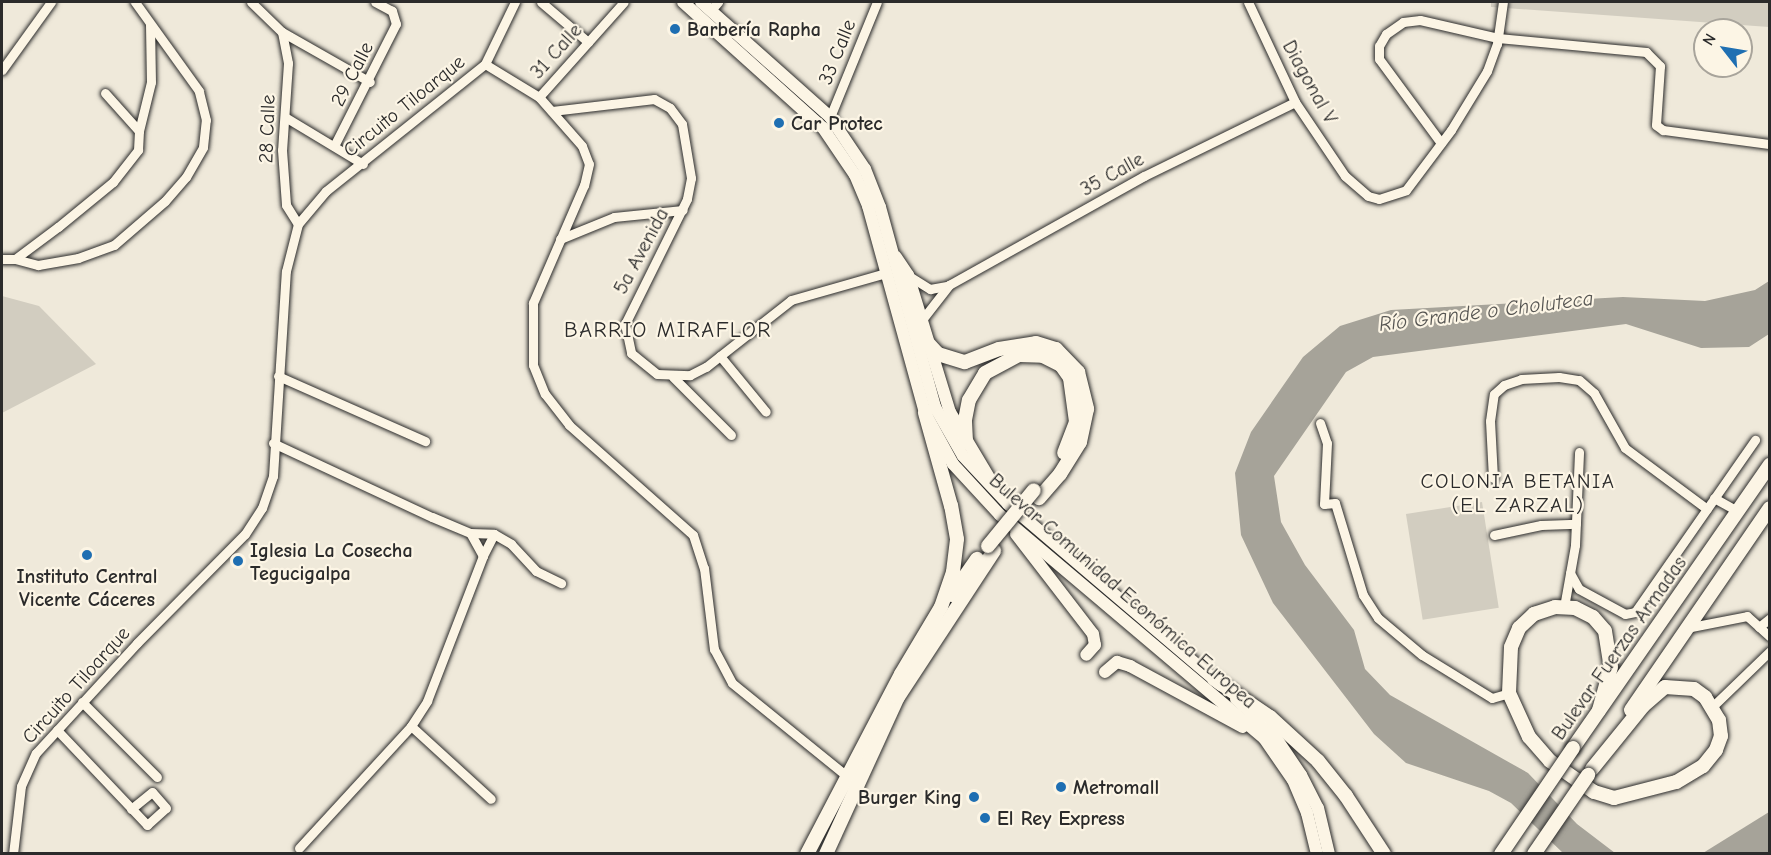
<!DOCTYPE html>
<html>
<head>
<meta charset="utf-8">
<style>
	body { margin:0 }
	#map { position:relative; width:1771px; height:855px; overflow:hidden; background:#efe9da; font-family:"Comic Neue",sans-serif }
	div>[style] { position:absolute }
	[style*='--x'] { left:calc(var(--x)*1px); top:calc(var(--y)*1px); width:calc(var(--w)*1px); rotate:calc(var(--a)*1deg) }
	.green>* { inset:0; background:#d2cdc0; transform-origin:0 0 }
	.water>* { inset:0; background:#a6a399 }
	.roads { filter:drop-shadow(0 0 2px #2b2b2b) drop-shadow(0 0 2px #2b2b2b) }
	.minor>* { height:9px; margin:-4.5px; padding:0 4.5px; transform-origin:4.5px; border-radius:4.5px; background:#fcf5e5 }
	.major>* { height:12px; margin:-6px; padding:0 6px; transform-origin:6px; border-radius:6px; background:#fcf5e5 }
	.highway>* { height:14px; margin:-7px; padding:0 7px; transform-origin:7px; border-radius:7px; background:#fcf5e5 }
	.bridges { filter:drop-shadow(0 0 2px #2b2b2b) drop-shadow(0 0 2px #2b2b2b) }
	.highway-bridge>* { height:14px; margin:-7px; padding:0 7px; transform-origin:7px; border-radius:7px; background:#fcf5e5 }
	.dots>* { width:16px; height:16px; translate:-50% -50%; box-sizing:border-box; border:3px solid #fcf5e5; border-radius:50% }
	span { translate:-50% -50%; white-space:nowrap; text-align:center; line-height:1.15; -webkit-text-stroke:4.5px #fcf5e5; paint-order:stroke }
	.poi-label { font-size:20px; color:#2b2b2b; font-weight:700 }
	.left { translate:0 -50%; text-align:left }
	.right { translate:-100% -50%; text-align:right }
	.street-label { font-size:20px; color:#2b2b2b }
	.water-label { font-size:21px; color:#565552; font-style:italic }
	.neighbourhood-label { font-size:21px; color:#2b2b2b; letter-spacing:1.5px }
	.quarter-label { font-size:22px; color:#2b2b2b; letter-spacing:1.5px }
	.frame { position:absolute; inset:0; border:3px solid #2b2b2b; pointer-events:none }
	.north { position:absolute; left:1693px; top:18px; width:60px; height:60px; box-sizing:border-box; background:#fcf5e5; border:2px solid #a8a49b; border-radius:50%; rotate:301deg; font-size:16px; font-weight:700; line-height:24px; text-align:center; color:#2b2b2b }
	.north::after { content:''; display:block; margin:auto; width:21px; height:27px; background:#1f6fb2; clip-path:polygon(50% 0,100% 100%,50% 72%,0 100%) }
</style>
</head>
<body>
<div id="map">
	<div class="green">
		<i style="clip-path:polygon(1491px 2px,1769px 2px,1769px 27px,1491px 7px)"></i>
		<i style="clip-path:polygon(2px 296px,39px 306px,96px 364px,2px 413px)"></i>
		<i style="left:1482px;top:502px;width:107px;height:77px;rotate:81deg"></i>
	</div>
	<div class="water">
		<i style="clip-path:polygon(1769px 281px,1769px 334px,1749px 347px,1701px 348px,1626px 324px,1373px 357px,1346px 372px,1274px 476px,1281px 522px,1305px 565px,1354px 630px,1365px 669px,1390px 695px,1528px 773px,1577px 824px,1615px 853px,1563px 853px,1511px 803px,1489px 791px,1406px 763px,1374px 734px,1273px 603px,1241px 535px,1235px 473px,1251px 432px,1303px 357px,1340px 326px,1391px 310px,1623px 297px,1705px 301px,1755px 290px)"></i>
		<i style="clip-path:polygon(1769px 812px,1769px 853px,1703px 853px)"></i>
	</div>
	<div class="roads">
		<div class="minor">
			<i style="--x:251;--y:2;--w:43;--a:44.1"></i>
			<i style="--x:282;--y:32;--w:101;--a:29.6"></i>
			<i style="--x:541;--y:2;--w:62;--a:40.4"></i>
			<i style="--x:1248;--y:2;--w:110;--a:64.8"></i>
			<i style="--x:1295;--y:102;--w:89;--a:56"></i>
			<i style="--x:1345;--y:176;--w:30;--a:41"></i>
			<i style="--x:1368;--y:196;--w:11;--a:15"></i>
			<i style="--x:1379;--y:199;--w:28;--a:-18"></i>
			<i style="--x:1406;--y:190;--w:75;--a:-53.1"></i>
			<i style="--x:1451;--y:130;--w:69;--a:-58.6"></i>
			<i style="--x:1487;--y:71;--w:29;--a:-70"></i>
			<i style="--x:1497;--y:44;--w:42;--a:-81.9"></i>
			<i style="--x:711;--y:10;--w:11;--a:-49"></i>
			<i style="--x:282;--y:32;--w:32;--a:79"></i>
			<i style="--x:288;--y:63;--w:87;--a:93.9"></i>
			<i style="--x:282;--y:150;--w:55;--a:85.8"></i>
			<i style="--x:286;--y:205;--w:22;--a:58"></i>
			<i style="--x:485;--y:64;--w:63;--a:31.4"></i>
			<i style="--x:539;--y:97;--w:65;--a:48.7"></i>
			<i style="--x:582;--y:146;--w:19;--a:69"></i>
			<i style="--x:589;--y:164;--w:22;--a:103"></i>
			<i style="--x:584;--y:185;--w:129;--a:113.4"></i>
			<i style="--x:533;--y:303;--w:62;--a:90"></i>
			<i style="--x:533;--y:365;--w:31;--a:68"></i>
			<i style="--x:545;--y:394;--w:39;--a:52"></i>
			<i style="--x:569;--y:425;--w:166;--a:41.6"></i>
			<i style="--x:693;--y:535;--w:35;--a:72"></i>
			<i style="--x:704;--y:568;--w:82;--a:83"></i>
			<i style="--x:714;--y:649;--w:38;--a:62"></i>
			<i style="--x:732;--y:683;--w:148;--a:39"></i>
			<i style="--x:2;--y:70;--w:84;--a:-54.2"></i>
			<i style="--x:539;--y:97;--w:127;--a:-48.2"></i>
			<i style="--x:552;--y:111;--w:103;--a:-6.7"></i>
			<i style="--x:654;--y:99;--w:18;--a:29"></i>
			<i style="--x:670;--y:108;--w:20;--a:53"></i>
			<i style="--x:682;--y:124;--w:55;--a:80.5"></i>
			<i style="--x:691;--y:178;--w:21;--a:101"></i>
			<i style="--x:687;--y:199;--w:140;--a:116.4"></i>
			<i style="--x:625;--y:324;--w:30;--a:78"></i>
			<i style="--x:631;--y:353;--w:33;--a:39"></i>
			<i style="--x:657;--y:374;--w:33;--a:2"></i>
			<i style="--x:690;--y:375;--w:18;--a:-27"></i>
			<i style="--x:706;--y:367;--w:108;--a:-38.2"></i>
			<i style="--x:791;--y:300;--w:99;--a:-15.9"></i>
			<i style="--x:285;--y:117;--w:91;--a:31.1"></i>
			<i style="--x:830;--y:117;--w:124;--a:-67.8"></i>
			<i style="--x:139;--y:131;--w:50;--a:-76.2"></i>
			<i style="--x:151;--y:82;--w:58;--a:-91"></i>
			<i style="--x:1441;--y:143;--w:104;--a:-126.4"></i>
			<i style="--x:1379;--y:59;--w:13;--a:-90"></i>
			<i style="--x:1379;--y:46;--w:14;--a:-60"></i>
			<i style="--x:1386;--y:34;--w:21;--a:-35"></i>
			<i style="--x:1403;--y:22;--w:17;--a:-7"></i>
			<i style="--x:1420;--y:20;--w:80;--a:13"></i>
			<i style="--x:1498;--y:38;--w:149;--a:5.4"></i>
			<i style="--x:1646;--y:52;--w:20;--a:45"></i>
			<i style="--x:1660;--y:66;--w:59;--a:93.9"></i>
			<i style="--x:1656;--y:125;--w:9;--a:36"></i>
			<i style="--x:1663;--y:130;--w:108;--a:7.5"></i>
			<i style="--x:334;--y:146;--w:137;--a:-63.1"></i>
			<i style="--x:396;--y:24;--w:14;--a:-107"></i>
			<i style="--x:392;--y:11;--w:19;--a:-152"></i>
			<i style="--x:560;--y:239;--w:58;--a:-22.2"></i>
			<i style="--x:614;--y:217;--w:69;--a:-5.8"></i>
			<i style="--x:2;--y:259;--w:13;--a:0"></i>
			<i style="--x:15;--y:259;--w:54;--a:-36.7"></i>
			<i style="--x:58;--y:227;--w:71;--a:-39.3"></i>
			<i style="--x:113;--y:182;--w:41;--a:-52"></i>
			<i style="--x:138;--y:150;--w:19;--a:-87"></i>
			<i style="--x:139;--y:131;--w:51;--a:-131.8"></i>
			<i style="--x:15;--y:259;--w:24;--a:15"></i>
			<i style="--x:38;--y:265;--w:41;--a:-9.9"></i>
			<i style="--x:78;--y:258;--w:38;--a:-20"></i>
			<i style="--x:114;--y:245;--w:67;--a:-40.8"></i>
			<i style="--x:165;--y:201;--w:32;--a:-49"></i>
			<i style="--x:186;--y:177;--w:34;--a:-60"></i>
			<i style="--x:203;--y:147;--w:27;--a:-84"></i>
			<i style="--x:206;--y:120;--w:30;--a:-104"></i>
			<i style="--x:199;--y:91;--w:110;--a:-125.7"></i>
			<i style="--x:909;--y:276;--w:25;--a:32"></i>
			<i style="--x:930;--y:289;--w:17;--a:-10"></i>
			<i style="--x:921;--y:321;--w:46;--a:-52.1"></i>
			<i style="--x:949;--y:285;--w:223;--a:-29.2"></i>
			<i style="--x:1144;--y:176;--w:168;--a:-26.1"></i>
			<i style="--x:720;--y:356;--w:72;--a:50.6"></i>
			<i style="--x:278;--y:376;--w:161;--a:23.9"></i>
			<i style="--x:673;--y:377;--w:82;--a:45"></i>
			<i style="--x:1320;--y:423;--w:21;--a:71"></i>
			<i style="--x:1327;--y:443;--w:61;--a:92.8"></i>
			<i style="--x:1324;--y:504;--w:11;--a:-5"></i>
			<i style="--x:1335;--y:503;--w:96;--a:73.1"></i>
			<i style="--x:1363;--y:595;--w:27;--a:57"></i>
			<i style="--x:1378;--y:618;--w:57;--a:40.1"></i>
			<i style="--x:1422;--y:655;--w:82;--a:31.6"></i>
			<i style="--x:1492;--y:698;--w:18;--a:-16"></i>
			<i style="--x:273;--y:443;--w:175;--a:25"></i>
			<i style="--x:432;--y:517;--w:41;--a:22.8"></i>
			<i style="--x:470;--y:533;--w:24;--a:2"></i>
			<i style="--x:494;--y:534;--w:25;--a:117"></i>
			<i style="--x:1493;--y:478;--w:57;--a:-93"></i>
			<i style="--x:1490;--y:421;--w:27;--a:-82"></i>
			<i style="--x:1494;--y:394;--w:13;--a:-42"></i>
			<i style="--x:1504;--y:385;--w:18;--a:-19"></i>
			<i style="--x:1521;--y:379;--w:38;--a:-3"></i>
			<i style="--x:1559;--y:377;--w:20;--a:9"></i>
			<i style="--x:1579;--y:380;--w:20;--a:41"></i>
			<i style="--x:1594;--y:393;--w:63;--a:60.6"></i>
			<i style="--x:1625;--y:448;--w:102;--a:36.6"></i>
			<i style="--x:1714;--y:498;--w:26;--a:29"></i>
			<i style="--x:494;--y:534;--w:20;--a:30"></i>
			<i style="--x:511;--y:544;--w:37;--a:47"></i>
			<i style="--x:536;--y:571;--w:28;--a:26"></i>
			<i style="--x:1494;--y:535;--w:48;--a:-12"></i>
			<i style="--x:1541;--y:525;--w:35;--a:-2"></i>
			<i style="--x:1570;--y:573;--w:18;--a:61"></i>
			<i style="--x:1579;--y:589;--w:52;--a:28.5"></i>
			<i style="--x:1625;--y:614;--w:10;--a:-11"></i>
			<i style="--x:1635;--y:612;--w:210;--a:-55.1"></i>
			<i style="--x:1564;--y:607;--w:63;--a:-79.9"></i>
			<i style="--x:1575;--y:545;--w:93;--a:-87.5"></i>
			<i style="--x:1759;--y:627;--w:14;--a:-39"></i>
			<i style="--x:1686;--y:628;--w:62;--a:-11.1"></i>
			<i style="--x:1747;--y:616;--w:31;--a:42"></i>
			<i style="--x:82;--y:702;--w:106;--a:45"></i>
			<i style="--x:1713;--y:706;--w:79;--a:-44"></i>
			<i style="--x:411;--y:726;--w:108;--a:42.4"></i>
			<i style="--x:57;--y:730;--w:131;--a:46.5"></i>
			<i style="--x:147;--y:825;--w:25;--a:-42"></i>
			<i style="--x:166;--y:808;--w:21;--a:-131"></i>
			<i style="--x:152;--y:792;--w:27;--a:141"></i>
			<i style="--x:299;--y:848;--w:166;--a:-47.4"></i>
			<i style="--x:411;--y:726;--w:30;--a:-57"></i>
			<i style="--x:427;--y:701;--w:155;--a:-68.9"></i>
			<i style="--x:483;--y:556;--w:26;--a:-119"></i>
			<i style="--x:13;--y:854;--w:68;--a:-83.3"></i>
			<i style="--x:21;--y:786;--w:36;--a:-66"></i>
			<i style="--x:36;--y:753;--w:149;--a:-47.4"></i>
			<i style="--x:137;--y:643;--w:153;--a:-45.3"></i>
			<i style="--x:245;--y:534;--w:31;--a:-57"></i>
			<i style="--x:262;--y:508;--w:34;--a:-71"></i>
			<i style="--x:273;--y:476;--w:205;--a:-86.4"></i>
			<i style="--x:286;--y:271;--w:49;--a:-75.7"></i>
			<i style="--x:298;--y:224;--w:43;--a:-49.7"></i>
			<i style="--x:326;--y:191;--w:203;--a:-38.6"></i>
			<i style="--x:485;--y:64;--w:69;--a:-64.2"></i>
		</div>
		<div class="major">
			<i style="--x:683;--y:2;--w:188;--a:42"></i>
			<i style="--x:823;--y:128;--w:57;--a:55.8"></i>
			<i style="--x:855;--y:175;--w:34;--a:67"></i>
			<i style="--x:868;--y:206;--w:215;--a:74.6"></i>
			<i style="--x:925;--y:413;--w:58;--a:61.2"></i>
			<i style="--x:953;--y:464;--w:69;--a:47.3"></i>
			<i style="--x:1000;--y:515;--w:346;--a:40.2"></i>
			<i style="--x:1264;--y:738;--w:51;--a:55.4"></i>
			<i style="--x:1293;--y:780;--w:36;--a:67"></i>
			<i style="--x:1307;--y:813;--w:42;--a:76.3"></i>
			<i style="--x:701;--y:2;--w:173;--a:41.7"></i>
			<i style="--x:830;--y:117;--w:63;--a:56.1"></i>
			<i style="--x:865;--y:169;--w:41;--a:68.5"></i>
			<i style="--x:880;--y:207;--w:207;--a:74.6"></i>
			<i style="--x:935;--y:407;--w:56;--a:60.3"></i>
			<i style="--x:963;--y:456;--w:66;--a:46.8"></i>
			<i style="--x:1008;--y:504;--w:280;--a:40.4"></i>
			<i style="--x:896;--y:257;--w:22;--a:56"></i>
			<i style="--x:908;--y:275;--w:143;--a:73"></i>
			<i style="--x:950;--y:412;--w:78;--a:59.2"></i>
			<i style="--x:1016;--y:534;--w:126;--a:52.4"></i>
			<i style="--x:1093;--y:634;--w:11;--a:80"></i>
			<i style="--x:1095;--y:645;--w:13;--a:132"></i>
			<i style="--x:1105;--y:672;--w:16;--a:-40"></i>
			<i style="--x:1117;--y:662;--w:14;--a:17"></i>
			<i style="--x:1130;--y:666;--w:128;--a:28.4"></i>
			<i style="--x:1236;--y:699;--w:49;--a:42.5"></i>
			<i style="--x:1272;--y:732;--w:52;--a:56"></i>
			<i style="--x:1301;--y:775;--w:37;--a:63"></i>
			<i style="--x:1318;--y:808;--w:47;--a:76.6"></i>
		</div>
		<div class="highway">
			<i style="--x:926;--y:341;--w:18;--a:47"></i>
			<i style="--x:938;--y:354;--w:28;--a:17"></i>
			<i style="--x:965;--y:362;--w:36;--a:-21"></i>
			<i style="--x:999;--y:349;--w:37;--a:-9"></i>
			<i style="--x:1036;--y:343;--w:21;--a:17"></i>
			<i style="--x:1056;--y:349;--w:32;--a:46"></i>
			<i style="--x:1078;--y:372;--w:38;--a:76"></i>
			<i style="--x:1087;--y:409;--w:34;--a:102"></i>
			<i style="--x:1080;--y:442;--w:38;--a:122"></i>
			<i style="--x:1060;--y:474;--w:32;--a:131"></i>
			<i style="--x:966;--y:441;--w:21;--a:-93"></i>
			<i style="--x:965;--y:420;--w:20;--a:-79"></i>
			<i style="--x:969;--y:400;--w:31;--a:-59"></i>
			<i style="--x:985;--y:373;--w:38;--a:-28"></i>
			<i style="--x:1019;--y:355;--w:24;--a:2"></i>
			<i style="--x:1043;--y:356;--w:20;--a:27"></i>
			<i style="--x:1061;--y:365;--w:16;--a:55"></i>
			<i style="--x:1070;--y:378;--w:44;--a:82.2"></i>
			<i style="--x:1076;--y:422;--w:33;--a:111"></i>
			<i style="--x:952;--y:595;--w:44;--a:-55.2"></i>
			<i style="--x:1214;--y:679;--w:68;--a:34.2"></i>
			<i style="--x:1270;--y:717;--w:65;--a:42.5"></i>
			<i style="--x:1318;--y:761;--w:45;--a:51.3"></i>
			<i style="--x:1346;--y:796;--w:69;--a:56.8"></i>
			<i style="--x:1631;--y:710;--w:245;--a:-55.5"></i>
			<i style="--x:1573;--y:748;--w:345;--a:-55.2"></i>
			<i style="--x:1592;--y:769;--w:81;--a:-51"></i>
			<i style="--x:1643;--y:706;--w:29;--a:-41"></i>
			<i style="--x:1665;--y:687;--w:29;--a:4"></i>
			<i style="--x:1694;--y:689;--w:14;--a:36"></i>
			<i style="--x:1705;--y:697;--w:27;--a:59"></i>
			<i style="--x:1719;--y:720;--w:16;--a:83"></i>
			<i style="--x:1721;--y:736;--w:15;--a:110"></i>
			<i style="--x:1716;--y:750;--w:21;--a:129"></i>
			<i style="--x:1703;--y:766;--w:31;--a:149"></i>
			<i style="--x:1676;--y:782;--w:64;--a:165.5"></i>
			<i style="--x:1614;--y:798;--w:21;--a:-163"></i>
			<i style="--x:1594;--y:792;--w:54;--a:-144.8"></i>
			<i style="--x:1550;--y:761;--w:32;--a:-131"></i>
			<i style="--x:1529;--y:737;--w:48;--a:-114.4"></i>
			<i style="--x:1509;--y:693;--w:46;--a:-87.5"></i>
			<i style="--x:1511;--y:647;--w:21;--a:-67"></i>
			<i style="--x:1519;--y:628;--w:21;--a:-43"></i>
			<i style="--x:1534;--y:614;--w:22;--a:-18"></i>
			<i style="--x:1555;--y:607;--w:20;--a:3"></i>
			<i style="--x:1575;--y:608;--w:20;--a:27"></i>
			<i style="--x:1593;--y:617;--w:18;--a:49"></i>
			<i style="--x:1605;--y:631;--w:36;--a:81"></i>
			<i style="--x:1611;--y:667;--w:45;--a:105.6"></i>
			<i style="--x:807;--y:854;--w:203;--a:-62.4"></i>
			<i style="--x:901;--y:674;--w:78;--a:-59.2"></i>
			<i style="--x:941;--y:607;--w:37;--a:-71"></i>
			<i style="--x:953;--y:572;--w:33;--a:-83"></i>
			<i style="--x:957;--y:539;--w:34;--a:-100"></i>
			<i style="--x:951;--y:506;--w:97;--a:-105.6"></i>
			<i style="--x:826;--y:854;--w:173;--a:-65.4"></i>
			<i style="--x:898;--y:697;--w:175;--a:-56.7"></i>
		</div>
	</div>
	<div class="bridges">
		<div class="highway-bridge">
			<i style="--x:988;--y:546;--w:72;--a:-50.6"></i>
			<i style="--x:1501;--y:854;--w:128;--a:-55.8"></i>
			<i style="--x:1534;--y:854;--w:96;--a:-55.6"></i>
		</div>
	</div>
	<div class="dots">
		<i style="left:675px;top:29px;background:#1f6fb2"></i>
		<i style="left:779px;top:123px;background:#1f6fb2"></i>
		<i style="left:87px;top:555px;background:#1f6fb2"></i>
		<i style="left:238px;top:561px;background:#1f6fb2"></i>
		<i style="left:1061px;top:787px;background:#1f6fb2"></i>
		<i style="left:974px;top:797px;background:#1f6fb2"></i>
		<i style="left:985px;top:818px;background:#1f6fb2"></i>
	</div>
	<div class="poi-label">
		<span class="left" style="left:687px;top:29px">Barbería Rapha</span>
		<span class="left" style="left:791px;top:123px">Car Protec</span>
		<span class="left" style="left:250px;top:562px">Iglesia La Cosecha<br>Tegucigalpa</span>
		<span style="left:87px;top:588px">Instituto Central<br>Vicente Cáceres</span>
		<span class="left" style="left:1073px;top:787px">Metromall</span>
		<span class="right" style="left:962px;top:797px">Burger King</span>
		<span class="left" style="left:997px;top:818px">El Rey Express</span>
	</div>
	<div class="street-label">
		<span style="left:556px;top:51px;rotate:-48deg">31 Calle</span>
		<span style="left:837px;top:52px;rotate:-68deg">33 Calle</span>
		<span style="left:352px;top:74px;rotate:-63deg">29 Calle</span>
		<span style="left:1310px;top:82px;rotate:61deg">Diagonal V</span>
		<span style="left:404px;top:106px;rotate:-39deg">Circuito Tiloarque</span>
		<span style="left:267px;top:129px;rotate:-88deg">28 Calle</span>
		<span style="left:1112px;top:174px;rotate:-29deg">35 Calle</span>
		<span style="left:641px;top:251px;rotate:-62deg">5a Avenida</span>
		<span style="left:1123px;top:591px;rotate:41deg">Bulevar Comunidad Económica Europea</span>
		<span style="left:1619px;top:648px;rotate:-55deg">Bulevar Fuerzas Armadas</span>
		<span style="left:76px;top:685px;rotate:-48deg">Circuito Tiloarque</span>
	</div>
	<div class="water-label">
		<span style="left:1486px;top:311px;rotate:-7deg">Río Grande o Choluteca</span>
	</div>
	<div class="neighbourhood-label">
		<span style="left:1518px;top:493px">COLONIA BETANIA<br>(EL ZARZAL)</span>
	</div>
	<div class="quarter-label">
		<span style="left:668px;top:331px">BARRIO MIRAFLOR</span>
	</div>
	<div class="frame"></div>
	<div class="north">N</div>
</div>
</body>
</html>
